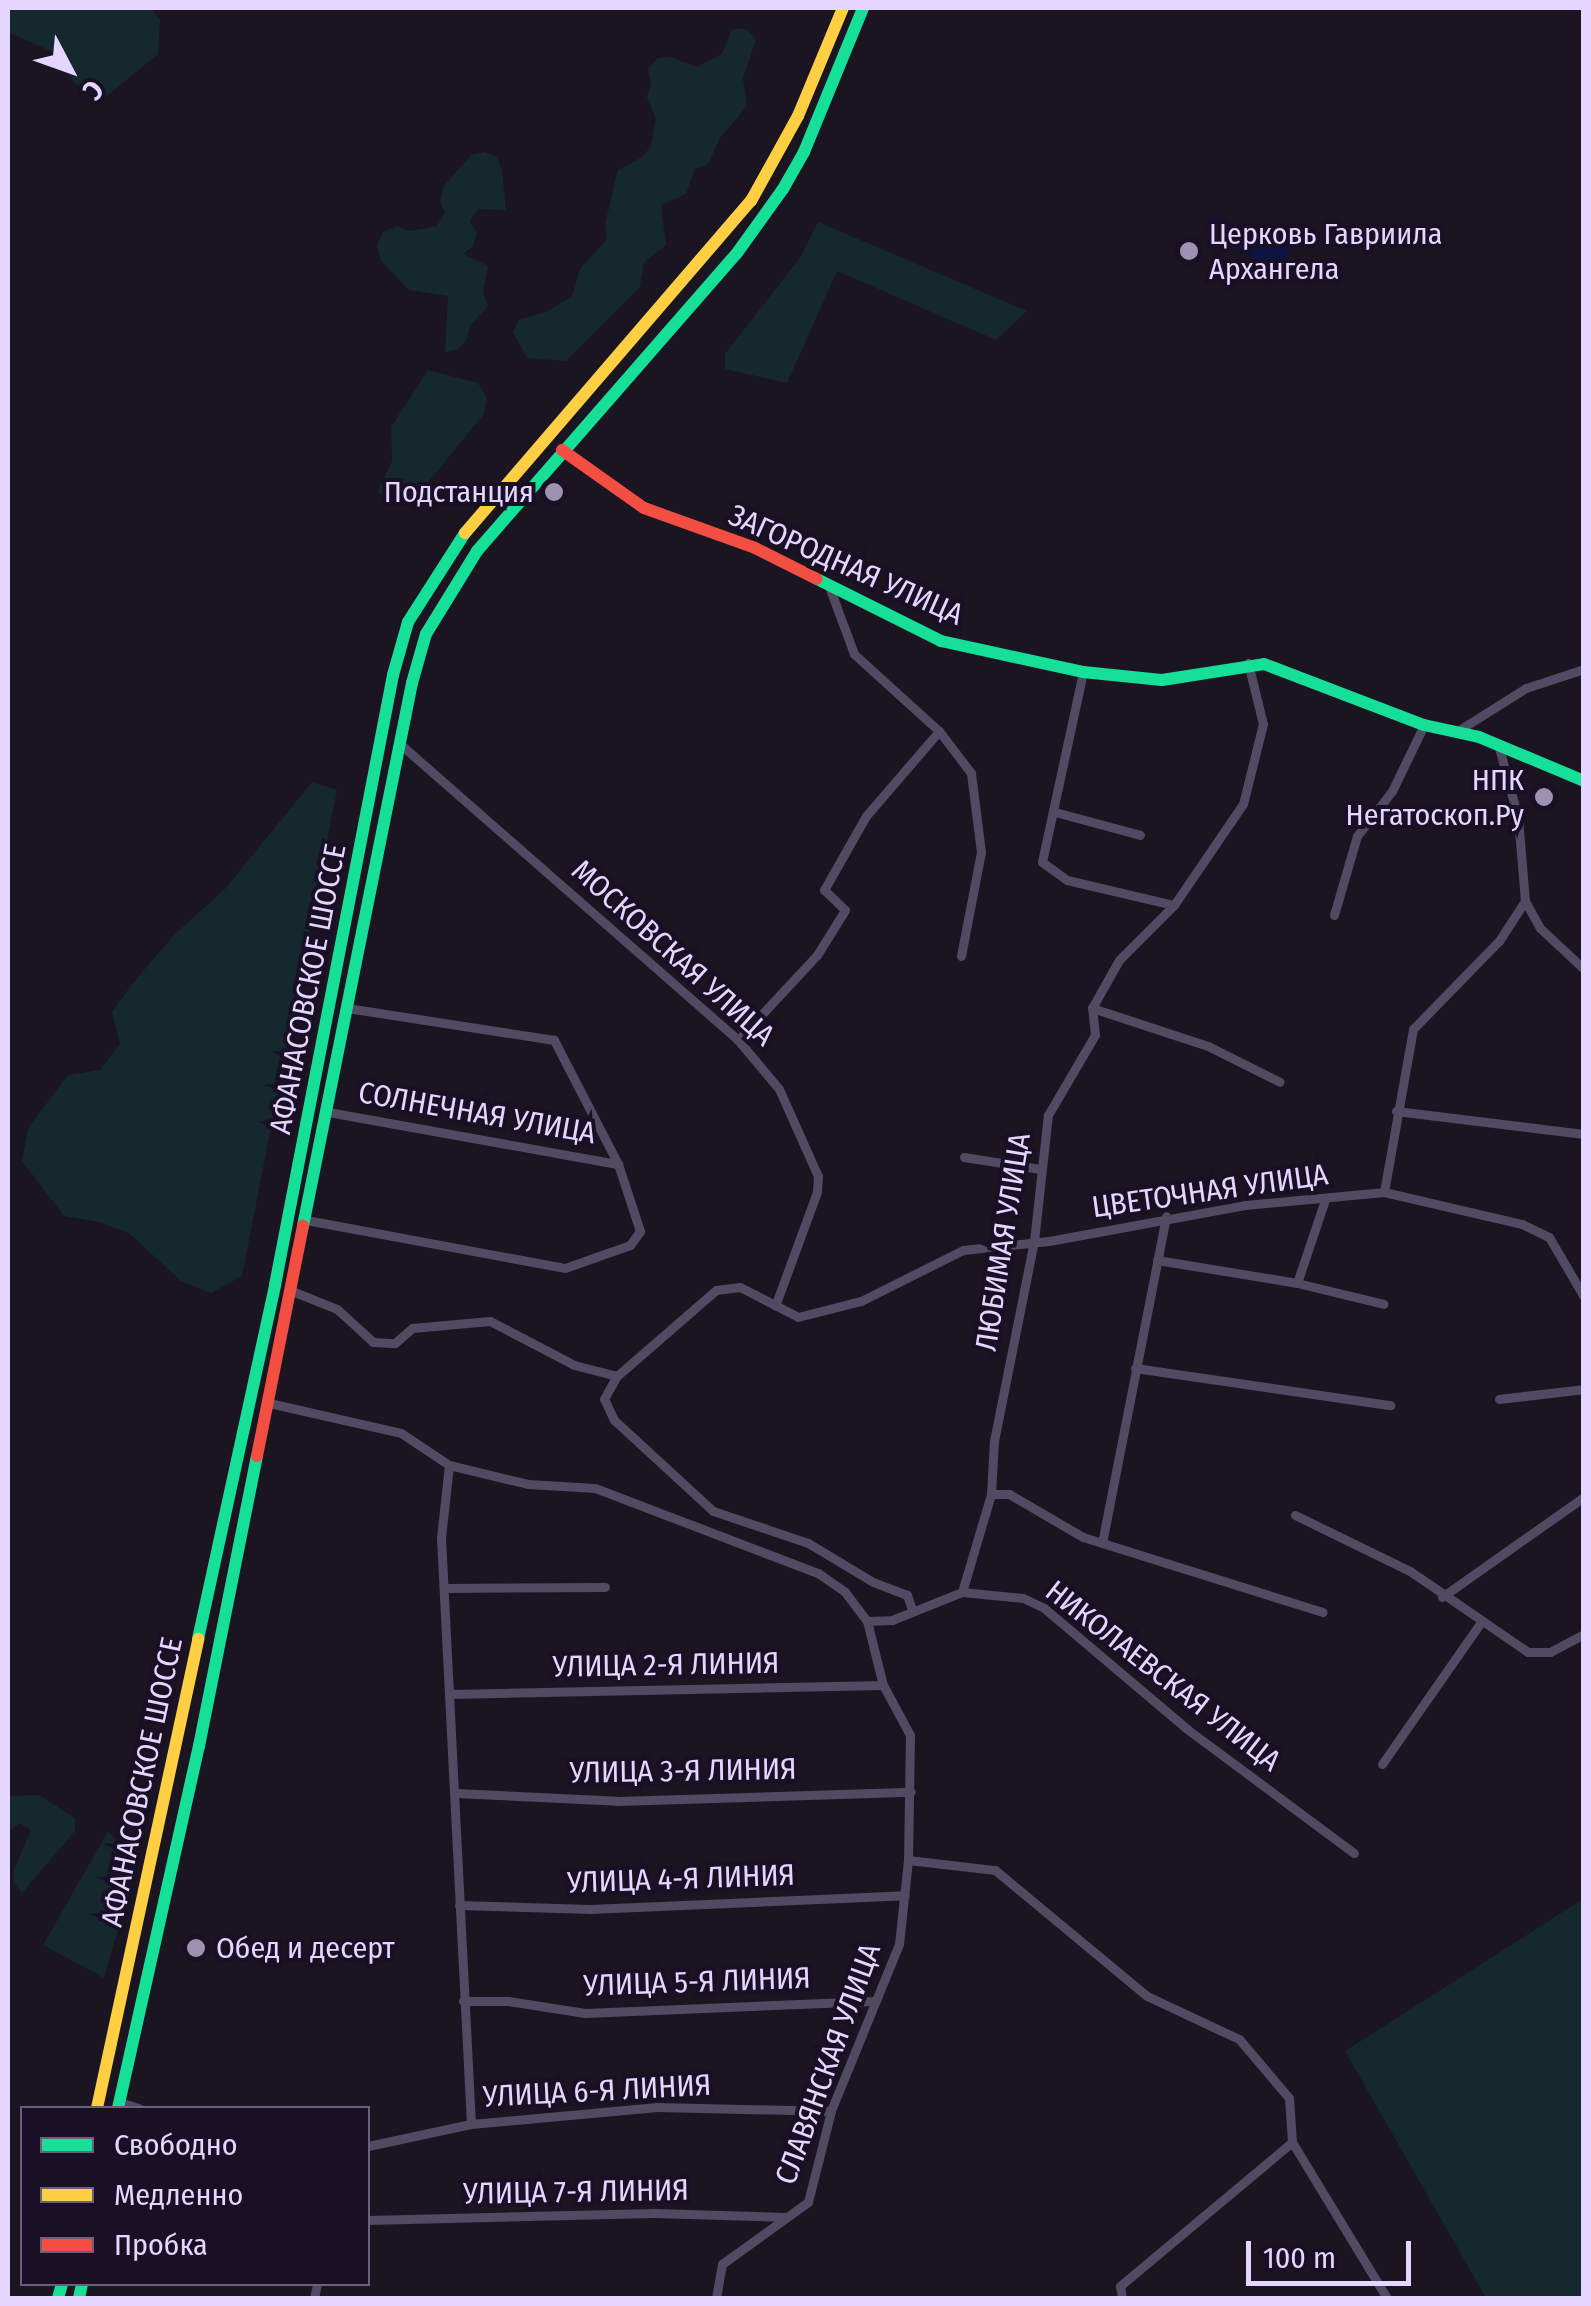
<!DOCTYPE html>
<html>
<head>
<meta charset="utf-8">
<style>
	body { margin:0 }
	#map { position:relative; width:1591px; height:2306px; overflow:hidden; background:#1a1521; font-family:"Fira Sans Condensed",sans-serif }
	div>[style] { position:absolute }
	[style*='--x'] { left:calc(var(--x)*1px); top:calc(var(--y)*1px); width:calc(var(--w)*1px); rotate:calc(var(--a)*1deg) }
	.green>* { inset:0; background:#14282e }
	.water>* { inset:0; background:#0d1441 }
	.street>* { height:9px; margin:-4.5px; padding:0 4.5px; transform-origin:4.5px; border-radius:4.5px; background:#504a62 }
	.fast>* { height:12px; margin:-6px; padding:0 6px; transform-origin:6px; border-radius:6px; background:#16e098 }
	.slow>* { height:12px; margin:-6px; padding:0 6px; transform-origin:6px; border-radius:6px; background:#ffcf43 }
	.jam>* { height:12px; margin:-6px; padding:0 6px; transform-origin:6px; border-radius:6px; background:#f24e42 }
	.dots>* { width:28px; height:28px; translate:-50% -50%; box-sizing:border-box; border:5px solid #191026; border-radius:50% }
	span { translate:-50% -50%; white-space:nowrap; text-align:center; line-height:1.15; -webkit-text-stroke:8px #191026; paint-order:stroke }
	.poi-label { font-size:30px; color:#e4d6fe }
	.left { translate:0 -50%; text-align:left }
	.right { translate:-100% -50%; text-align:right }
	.street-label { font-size:30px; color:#e4d6fe }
	.frame { position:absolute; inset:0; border:10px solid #e4d6fe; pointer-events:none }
	.legend { position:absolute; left:20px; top:2106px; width:350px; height:180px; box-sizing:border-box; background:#191026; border:2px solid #6a5f7c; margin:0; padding:12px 18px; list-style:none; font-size:30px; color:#e4d6fe }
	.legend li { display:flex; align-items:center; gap:20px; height:50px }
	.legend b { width:50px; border:2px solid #6a5f7c }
	.north { position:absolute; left:20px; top:20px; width:100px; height:100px; -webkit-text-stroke:8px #191026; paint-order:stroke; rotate:131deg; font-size:28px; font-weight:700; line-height:40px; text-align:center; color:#e4d6fe }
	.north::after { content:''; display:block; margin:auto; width:35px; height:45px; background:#e4d6fe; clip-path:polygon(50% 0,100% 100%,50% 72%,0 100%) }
	.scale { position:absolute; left:1246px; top:2241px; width:165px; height:45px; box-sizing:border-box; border:5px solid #e4d6fe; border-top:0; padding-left:12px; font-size:30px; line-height:35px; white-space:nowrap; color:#e4d6fe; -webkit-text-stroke:8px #191026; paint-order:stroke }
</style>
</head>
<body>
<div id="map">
	<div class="green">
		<i style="clip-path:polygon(8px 8px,151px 8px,160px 20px,158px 54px,107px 96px,75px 84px,59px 55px,8px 32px)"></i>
		<i style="clip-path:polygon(732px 29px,746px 29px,756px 39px,743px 78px,747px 106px,720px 138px,708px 164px,695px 169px,686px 194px,661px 205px,666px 245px,644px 262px,640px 287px,566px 361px,527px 358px,513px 332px,519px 320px,548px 311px,572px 296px,580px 269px,607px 239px,605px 224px,618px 170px,642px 157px,651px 146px,656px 119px,647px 97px,651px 83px,648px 69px,658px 58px,671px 57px,697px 67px,722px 54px)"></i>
		<i style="clip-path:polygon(484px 152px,497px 157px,502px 170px,506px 210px,478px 209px,470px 221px,477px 234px,473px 246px,463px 254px,488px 266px,483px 293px,488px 306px,470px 326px,467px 339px,458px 349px,445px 352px,448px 296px,409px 290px,381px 261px,377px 245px,383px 232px,397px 226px,410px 231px,437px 226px,445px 213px,440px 201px,443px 187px,471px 155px)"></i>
		<i style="clip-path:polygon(818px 222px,1027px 311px,996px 340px,837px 271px,787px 383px,725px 369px,725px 354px,800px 258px)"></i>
		<i style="clip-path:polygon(428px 370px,478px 383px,487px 398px,484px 414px,420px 492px,408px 502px,390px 502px,378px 491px,392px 461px,391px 427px)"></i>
		<i style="clip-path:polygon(312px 782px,337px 790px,242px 1276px,211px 1293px,181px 1281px,130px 1234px,99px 1222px,64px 1216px,22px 1161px,28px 1128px,68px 1075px,100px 1070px,120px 1044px,112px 1012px,132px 984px,176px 933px,225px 889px)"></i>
		<i style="clip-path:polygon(39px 1795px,75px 1818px,75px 1831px,22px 1893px,13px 1882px,14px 1869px,31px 1830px,20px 1823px,8px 1831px,8px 1796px)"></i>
		<i style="clip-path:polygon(108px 1831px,122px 1847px,131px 1884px,104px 1978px,43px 1945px)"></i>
		<i style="clip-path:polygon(1583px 1899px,1583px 2298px,1486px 2298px,1345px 2051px)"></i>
	</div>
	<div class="water">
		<i style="clip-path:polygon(1213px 216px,1291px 242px,1284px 265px,1276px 268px,1209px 238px,1206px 220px)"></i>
	</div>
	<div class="street">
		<i style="--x:830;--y:589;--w:69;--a:69.7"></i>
		<i style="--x:854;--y:654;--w:115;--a:42.2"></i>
		<i style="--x:939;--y:731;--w:53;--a:52.7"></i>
		<i style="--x:971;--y:773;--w:80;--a:82.8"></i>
		<i style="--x:981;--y:852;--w:106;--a:100.9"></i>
		<i style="--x:1083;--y:672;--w:194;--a:102.2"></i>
		<i style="--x:1042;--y:862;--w:31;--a:36"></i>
		<i style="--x:1067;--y:880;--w:110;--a:13.2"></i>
		<i style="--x:1456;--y:732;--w:83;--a:-32.2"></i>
		<i style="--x:1526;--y:688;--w:61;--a:-18.1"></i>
		<i style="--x:400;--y:744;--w:449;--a:41.2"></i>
		<i style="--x:738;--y:1040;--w:64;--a:50.1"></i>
		<i style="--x:779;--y:1089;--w:95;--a:65.9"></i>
		<i style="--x:818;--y:1176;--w:16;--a:94"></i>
		<i style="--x:817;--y:1192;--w:121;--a:110.2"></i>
		<i style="--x:1055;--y:812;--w:88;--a:15.1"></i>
		<i style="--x:1525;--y:901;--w:31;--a:61"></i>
		<i style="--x:1540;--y:928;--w:60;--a:43"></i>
		<i style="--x:1334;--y:915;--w:82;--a:-73.8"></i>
		<i style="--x:1357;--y:836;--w:57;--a:-52.1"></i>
		<i style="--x:1392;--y:791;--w:73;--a:-64.1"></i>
		<i style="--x:1092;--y:1008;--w:122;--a:18.1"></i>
		<i style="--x:1208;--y:1046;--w:80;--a:26.6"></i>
		<i style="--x:738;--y:1040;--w:116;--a:-47.1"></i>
		<i style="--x:817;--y:955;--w:53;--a:-58.1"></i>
		<i style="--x:845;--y:910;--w:29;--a:-136"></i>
		<i style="--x:824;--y:890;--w:85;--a:-60.4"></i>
		<i style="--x:866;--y:816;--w:112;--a:-49.3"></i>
		<i style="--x:1396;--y:1111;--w:189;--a:7"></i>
		<i style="--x:328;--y:1112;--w:295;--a:10.2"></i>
		<i style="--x:964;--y:1157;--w:77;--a:9"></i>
		<i style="--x:1384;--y:1192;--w:166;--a:-79.9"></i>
		<i style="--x:1413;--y:1029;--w:123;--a:-45.7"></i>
		<i style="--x:1499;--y:941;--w:48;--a:-57"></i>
		<i style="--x:1525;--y:901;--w:83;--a:-94.8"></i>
		<i style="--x:1518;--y:818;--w:77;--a:-105.1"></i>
		<i style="--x:306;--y:1220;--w:263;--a:10.5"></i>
		<i style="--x:565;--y:1268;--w:69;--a:-19.5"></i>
		<i style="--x:630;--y:1245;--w:17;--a:-54"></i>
		<i style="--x:640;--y:1231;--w:71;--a:-108.2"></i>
		<i style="--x:618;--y:1164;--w:140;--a:-117.3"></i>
		<i style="--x:554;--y:1040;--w:208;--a:-171.2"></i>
		<i style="--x:1157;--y:1260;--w:142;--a:9.3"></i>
		<i style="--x:1297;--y:1283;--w:89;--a:13.6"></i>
		<i style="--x:1297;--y:1283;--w:88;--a:-71.4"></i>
		<i style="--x:292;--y:1291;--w:48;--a:21.8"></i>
		<i style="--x:337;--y:1309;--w:49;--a:42.5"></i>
		<i style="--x:373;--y:1342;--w:22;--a:3"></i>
		<i style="--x:395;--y:1343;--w:23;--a:-41"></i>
		<i style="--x:412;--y:1328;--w:78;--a:-5.1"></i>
		<i style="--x:490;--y:1321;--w:95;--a:27.6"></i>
		<i style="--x:574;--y:1365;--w:44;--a:14.3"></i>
		<i style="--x:1135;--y:1368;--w:258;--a:8.3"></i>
		<i style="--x:1499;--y:1399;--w:86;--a:-6.7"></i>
		<i style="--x:269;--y:1403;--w:135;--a:12.8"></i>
		<i style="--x:401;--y:1433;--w:58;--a:33.7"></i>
		<i style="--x:449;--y:1465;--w:81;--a:13.5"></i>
		<i style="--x:528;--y:1484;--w:67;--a:3.4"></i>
		<i style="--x:595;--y:1488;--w:239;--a:20.9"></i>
		<i style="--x:818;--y:1573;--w:33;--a:35"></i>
		<i style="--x:845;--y:1592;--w:36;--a:53"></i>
		<i style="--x:867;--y:1621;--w:66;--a:76"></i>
		<i style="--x:883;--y:1685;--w:57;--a:61.6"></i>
		<i style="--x:910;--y:1735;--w:125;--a:90.9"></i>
		<i style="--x:908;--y:1860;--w:84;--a:96.1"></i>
		<i style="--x:899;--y:1944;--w:180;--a:112.2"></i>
		<i style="--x:831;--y:2111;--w:94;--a:104.2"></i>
		<i style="--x:808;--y:2202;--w:106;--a:144.2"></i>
		<i style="--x:722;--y:2264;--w:35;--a:100"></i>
		<i style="--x:449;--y:1465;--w:73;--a:96.3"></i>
		<i style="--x:441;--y:1538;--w:587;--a:87.07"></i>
		<i style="--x:991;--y:1494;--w:18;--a:0"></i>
		<i style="--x:1009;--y:1494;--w:86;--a:30.2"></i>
		<i style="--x:1083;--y:1537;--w:251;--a:17.4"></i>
		<i style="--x:1295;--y:1515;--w:128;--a:26"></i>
		<i style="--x:1410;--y:1571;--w:143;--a:34.5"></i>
		<i style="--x:1528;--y:1652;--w:22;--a:0"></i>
		<i style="--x:1550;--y:1652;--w:38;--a:-28"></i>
		<i style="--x:1102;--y:1543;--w:333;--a:-78.9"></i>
		<i style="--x:447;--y:1588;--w:158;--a:-0.4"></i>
		<i style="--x:962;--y:1592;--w:102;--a:-73.5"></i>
		<i style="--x:991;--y:1494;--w:53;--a:-86.8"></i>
		<i style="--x:994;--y:1441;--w:204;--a:-78.7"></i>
		<i style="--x:1034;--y:1241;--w:127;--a:-83.7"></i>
		<i style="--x:1048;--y:1115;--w:93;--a:-59.6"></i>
		<i style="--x:1095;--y:1035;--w:27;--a:-96"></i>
		<i style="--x:1092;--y:1008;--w:55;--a:-60.6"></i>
		<i style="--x:1119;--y:960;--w:78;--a:-45"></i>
		<i style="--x:1174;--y:905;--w:122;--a:-55.7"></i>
		<i style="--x:1243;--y:804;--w:82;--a:-76"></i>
		<i style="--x:1263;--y:724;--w:63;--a:-103.8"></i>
		<i style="--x:1442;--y:1597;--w:174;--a:-35.2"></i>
		<i style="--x:912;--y:1610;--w:16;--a:-108"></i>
		<i style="--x:907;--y:1595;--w:36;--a:-159"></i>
		<i style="--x:873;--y:1582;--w:76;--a:-149"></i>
		<i style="--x:808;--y:1543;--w:100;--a:-161.4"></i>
		<i style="--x:713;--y:1511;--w:134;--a:-137.4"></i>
		<i style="--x:614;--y:1420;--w:23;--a:-115"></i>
		<i style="--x:604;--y:1399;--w:26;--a:-61"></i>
		<i style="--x:617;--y:1376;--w:131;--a:-41"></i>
		<i style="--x:716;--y:1290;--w:24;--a:-7"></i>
		<i style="--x:740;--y:1287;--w:65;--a:27.3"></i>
		<i style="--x:798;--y:1317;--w:65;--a:-14.3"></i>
		<i style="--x:861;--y:1301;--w:114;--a:-26.6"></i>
		<i style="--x:963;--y:1250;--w:86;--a:-6"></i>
		<i style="--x:1049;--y:1241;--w:199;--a:-10.4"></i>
		<i style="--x:1245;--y:1205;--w:140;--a:-5.3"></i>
		<i style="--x:1384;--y:1192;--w:142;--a:13.1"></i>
		<i style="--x:1522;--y:1224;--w:30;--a:26"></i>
		<i style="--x:1549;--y:1237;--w:69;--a:59.7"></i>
		<i style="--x:867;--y:1621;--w:25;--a:-2"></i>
		<i style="--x:892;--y:1620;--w:75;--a:-21.8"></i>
		<i style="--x:962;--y:1592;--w:61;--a:5.6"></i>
		<i style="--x:1023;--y:1598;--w:23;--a:25"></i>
		<i style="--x:1044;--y:1608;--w:187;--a:40.2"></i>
		<i style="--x:1187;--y:1729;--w:208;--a:36.6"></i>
		<i style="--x:451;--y:1694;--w:432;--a:-1.2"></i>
		<i style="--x:1382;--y:1764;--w:173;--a:-55.1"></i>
		<i style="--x:456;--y:1793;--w:161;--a:2.8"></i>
		<i style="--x:617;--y:1801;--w:294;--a:-1.8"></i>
		<i style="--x:908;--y:1860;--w:88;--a:6.6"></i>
		<i style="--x:995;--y:1870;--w:197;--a:39.7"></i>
		<i style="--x:1147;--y:1996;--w:102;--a:25.1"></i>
		<i style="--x:1239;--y:2039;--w:77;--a:49.7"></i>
		<i style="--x:1289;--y:2098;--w:44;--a:86.1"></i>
		<i style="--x:1292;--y:2142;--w:183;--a:58.7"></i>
		<i style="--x:459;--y:1905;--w:131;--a:1.7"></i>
		<i style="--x:590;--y:1909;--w:315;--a:-2.5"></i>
		<i style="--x:463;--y:2001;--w:45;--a:0"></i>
		<i style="--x:508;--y:2001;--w:78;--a:8.9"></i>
		<i style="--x:585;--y:2013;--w:289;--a:-2.4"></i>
		<i style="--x:120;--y:2102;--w:20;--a:18"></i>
		<i style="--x:368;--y:2146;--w:105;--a:-12.1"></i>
		<i style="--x:471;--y:2124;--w:187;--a:-5.2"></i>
		<i style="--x:657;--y:2107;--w:174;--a:1.3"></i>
		<i style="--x:368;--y:2220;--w:286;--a:-1.4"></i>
		<i style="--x:654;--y:2213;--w:132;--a:1.7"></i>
		<i style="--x:314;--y:2298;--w:14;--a:-78"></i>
		<i style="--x:1122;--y:2298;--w:12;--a:-99"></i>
		<i style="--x:1120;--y:2286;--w:224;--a:-39.9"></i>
	</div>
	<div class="fast">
		<i style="--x:817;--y:579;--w:139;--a:26.6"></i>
		<i style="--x:941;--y:641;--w:145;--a:12.3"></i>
		<i style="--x:1083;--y:672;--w:79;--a:5.8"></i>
		<i style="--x:1162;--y:680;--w:103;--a:-8.9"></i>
		<i style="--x:1264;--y:664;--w:171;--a:20.9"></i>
		<i style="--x:1424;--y:725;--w:56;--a:12.3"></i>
		<i style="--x:1479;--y:737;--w:114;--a:22.7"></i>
		<i style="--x:303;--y:1226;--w:554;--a:-78.65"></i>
		<i style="--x:412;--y:683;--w:51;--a:-74.1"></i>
		<i style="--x:426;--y:634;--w:97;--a:-58.4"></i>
		<i style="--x:477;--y:551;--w:395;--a:-48.9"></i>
		<i style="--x:737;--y:253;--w:79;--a:-54.3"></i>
		<i style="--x:783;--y:189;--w:43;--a:-60.4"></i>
		<i style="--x:804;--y:152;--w:156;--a:-67.7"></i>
		<i style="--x:198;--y:1639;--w:362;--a:-77.7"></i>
		<i style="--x:275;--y:1285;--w:621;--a:-79.05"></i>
		<i style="--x:393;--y:675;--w:55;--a:-74.2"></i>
		<i style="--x:408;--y:622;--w:106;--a:-57.4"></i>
		<i style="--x:118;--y:2108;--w:371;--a:-77.4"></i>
		<i style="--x:199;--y:1746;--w:296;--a:-78.7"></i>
		<i style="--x:58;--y:2298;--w:15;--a:-74"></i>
		<i style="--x:79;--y:2298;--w:14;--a:-78"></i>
	</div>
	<div class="slow">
		<i style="--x:465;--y:533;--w:438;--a:-49.3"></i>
		<i style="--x:751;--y:201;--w:97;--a:-61.1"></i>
		<i style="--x:798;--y:116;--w:117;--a:-67.4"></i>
		<i style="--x:97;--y:2108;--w:480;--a:-77.8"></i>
	</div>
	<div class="jam">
		<i style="--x:562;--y:450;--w:100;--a:35.3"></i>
		<i style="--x:644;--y:508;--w:118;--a:19.8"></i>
		<i style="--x:755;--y:548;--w:69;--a:26.6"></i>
		<i style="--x:257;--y:1456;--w:235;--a:-78.7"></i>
	</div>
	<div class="dots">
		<i style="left:1189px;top:251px;background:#9d92b1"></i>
		<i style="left:554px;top:492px;background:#9d92b1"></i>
		<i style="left:1544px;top:797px;background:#9d92b1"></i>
		<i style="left:196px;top:1948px;background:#9d92b1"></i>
	</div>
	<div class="poi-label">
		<span class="left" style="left:1209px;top:251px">Церковь Гавриила<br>Архангела</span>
		<span class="right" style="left:534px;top:492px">Подстанция</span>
		<span class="right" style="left:1524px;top:797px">НПК<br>Негатоскоп.Ру</span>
		<span class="left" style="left:216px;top:1948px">Обед и десерт</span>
	</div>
	<div class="street-label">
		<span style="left:846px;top:565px;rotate:24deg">ЗАГОРОДНАЯ УЛИЦА</span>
		<span style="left:673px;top:953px;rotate:42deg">МОСКОВСКАЯ УЛИЦА</span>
		<span style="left:308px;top:989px;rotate:-79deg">АФАНАСОВСКОЕ ШОССЕ</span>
		<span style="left:477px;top:1113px;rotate:10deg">СОЛНЕЧНАЯ УЛИЦА</span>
		<span style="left:1210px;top:1191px;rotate:-8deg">ЦВЕТОЧНАЯ УЛИЦА</span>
		<span style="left:1003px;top:1242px;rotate:-81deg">ЛЮБИМАЯ УЛИЦА</span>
		<span style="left:666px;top:1665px;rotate:-1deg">УЛИЦА 2-Я ЛИНИЯ</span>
		<span style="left:1163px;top:1676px;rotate:38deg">НИКОЛАЕВСКАЯ УЛИЦА</span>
		<span style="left:683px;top:1771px;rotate:-1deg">УЛИЦА 3-Я ЛИНИЯ</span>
		<span style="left:142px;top:1782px;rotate:-78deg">АФАНАСОВСКОЕ ШОССЕ</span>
		<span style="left:681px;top:1879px;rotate:-2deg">УЛИЦА 4-Я ЛИНИЯ</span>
		<span style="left:697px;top:1982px;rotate:-2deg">УЛИЦА 5-Я ЛИНИЯ</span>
		<span style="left:828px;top:2064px;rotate:-70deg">СЛАВЯНСКАЯ УЛИЦА</span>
		<span style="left:597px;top:2091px;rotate:-3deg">УЛИЦА 6-Я ЛИНИЯ</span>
		<span style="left:576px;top:2192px;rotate:-1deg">УЛИЦА 7-Я ЛИНИЯ</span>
	</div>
	<div class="frame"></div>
	<ul class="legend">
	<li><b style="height:12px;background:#16e098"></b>Свободно</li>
	<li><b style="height:12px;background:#ffcf43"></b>Медленно</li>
	<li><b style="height:12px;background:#f24e42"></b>Пробка</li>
	</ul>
	<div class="north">С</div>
	<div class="scale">100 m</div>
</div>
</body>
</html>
